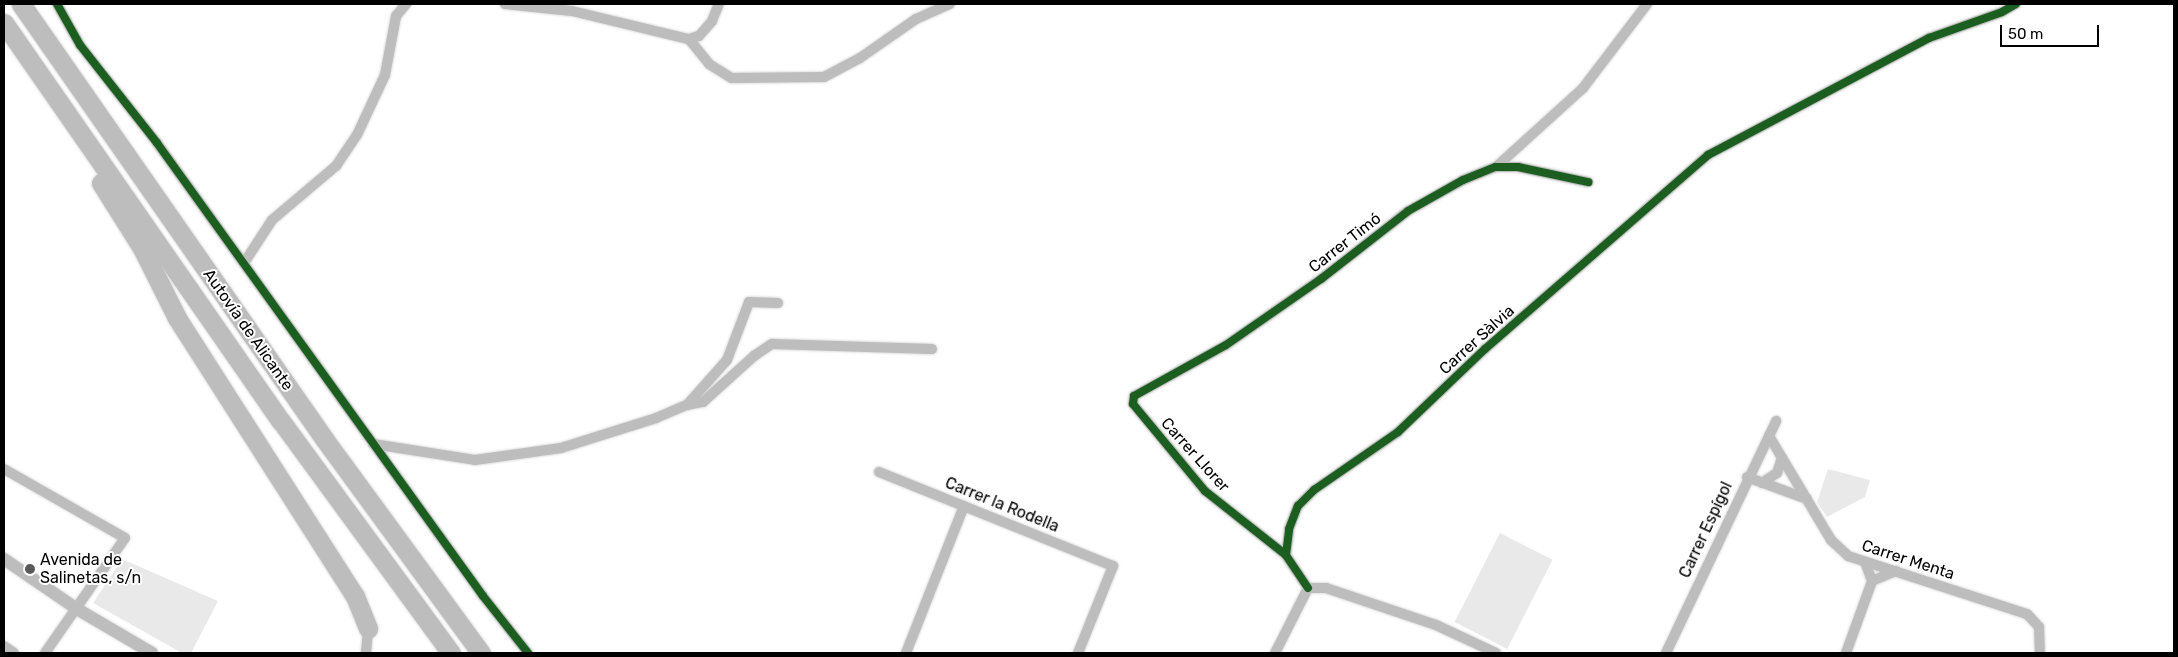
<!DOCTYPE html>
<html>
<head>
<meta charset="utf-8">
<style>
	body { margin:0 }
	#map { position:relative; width:2178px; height:657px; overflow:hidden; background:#fff; font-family:Rubik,sans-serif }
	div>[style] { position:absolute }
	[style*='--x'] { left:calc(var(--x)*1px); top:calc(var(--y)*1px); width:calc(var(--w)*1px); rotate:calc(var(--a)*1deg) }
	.green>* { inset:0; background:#e9e9e9; transform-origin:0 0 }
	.roads { filter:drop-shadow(0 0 1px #dbdbdb) drop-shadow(0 0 1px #dbdbdb) }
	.minor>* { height:10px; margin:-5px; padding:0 5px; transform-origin:5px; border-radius:5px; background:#bdbdbd }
	.tertiary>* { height:12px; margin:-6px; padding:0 6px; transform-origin:6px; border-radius:6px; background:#bdbdbd }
	.motorway>* { height:19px; margin:-9.5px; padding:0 9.5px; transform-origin:9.5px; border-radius:9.5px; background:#bdbdbd }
	.cycleway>* { height:8px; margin:-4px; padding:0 4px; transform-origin:4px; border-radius:4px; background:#1b5e20 }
	.dots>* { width:14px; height:14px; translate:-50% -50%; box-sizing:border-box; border:2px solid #fff; border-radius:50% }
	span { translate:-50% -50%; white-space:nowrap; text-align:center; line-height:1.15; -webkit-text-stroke:4px #fff; paint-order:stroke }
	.street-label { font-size:16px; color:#000 }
	.poi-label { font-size:16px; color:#000 }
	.left { translate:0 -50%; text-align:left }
	.frame { position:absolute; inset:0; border:5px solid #000; pointer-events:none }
	.scale { position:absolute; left:2000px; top:25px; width:99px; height:22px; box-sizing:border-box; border:2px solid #000; border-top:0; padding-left:6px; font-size:15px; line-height:18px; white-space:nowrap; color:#000; -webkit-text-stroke:4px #fff; paint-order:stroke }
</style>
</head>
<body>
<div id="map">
	<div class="green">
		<i style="clip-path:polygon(1828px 469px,1870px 480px,1865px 497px,1827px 517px,1817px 502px)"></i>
		<i style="left:1500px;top:533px;width:59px;height:100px;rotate:27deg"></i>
		<i style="clip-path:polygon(122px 559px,218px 601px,191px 653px,182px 653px,93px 603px)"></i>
	</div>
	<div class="roads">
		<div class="minor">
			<i style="--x:57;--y:4;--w:47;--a:60.7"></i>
			<i style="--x:80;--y:45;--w:125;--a:51.8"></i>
			<i style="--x:157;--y:143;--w:558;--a:54.26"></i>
			<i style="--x:483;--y:596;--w:73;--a:51.7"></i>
			<i style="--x:505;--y:4;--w:67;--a:6"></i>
			<i style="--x:572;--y:11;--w:120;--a:13.5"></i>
			<i style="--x:689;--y:39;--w:10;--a:-17"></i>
			<i style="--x:699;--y:36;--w:20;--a:-49"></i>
			<i style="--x:712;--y:21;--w:18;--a:-68"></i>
			<i style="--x:689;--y:39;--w:32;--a:51"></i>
			<i style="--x:709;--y:64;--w:26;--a:32"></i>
			<i style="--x:731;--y:78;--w:93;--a:-0.6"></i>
			<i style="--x:824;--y:77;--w:41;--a:-27.8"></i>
			<i style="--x:860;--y:58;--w:68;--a:-34.9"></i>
			<i style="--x:916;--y:19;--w:37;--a:-24"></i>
			<i style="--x:1496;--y:167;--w:118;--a:-42.2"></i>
			<i style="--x:1583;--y:88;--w:106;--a:-52.7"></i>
			<i style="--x:244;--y:263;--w:51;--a:-56.9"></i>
			<i style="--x:272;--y:220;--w:84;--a:-40.2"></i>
			<i style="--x:336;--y:166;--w:37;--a:-56"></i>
			<i style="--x:357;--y:135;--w:66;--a:-65"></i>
			<i style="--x:385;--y:75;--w:60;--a:-79.4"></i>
			<i style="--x:396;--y:16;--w:16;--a:-50"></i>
			<i style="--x:687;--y:405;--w:60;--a:-48.4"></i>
			<i style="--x:727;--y:360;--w:62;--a:-69.2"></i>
			<i style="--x:749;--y:302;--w:29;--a:2"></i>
			<i style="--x:1769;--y:436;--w:121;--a:59.2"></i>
			<i style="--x:1831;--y:540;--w:23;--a:43"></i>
			<i style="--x:1848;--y:556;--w:188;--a:18"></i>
			<i style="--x:2027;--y:614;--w:18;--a:47"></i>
			<i style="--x:2039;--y:627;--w:26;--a:88"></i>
			<i style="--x:373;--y:444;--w:103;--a:8.9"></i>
			<i style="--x:475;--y:460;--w:87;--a:-7.9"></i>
			<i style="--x:561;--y:448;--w:100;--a:-17.5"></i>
			<i style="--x:656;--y:418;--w:34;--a:-23"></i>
			<i style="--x:687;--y:405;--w:16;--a:-11"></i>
			<i style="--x:703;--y:402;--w:69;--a:-42"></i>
			<i style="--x:754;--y:356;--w:22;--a:-34"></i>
			<i style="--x:772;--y:344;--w:160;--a:1.8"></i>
			<i style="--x:4;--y:469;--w:139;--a:29.7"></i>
			<i style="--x:125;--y:538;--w:140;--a:124.8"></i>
			<i style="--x:879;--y:472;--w:252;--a:21.9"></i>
			<i style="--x:1113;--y:566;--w:94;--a:111.9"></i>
			<i style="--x:1747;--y:477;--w:64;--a:20.1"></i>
			<i style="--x:1762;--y:483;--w:18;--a:-34"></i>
			<i style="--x:1777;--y:473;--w:16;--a:-72"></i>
			<i style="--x:1286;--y:555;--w:26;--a:-83"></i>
			<i style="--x:1289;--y:529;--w:25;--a:-69"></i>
			<i style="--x:1298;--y:506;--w:23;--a:-45"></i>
			<i style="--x:1314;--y:490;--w:102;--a:-34.6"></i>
			<i style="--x:1398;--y:432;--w:120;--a:-43.7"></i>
			<i style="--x:1485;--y:349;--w:296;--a:-41"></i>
			<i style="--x:1708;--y:155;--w:250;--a:-27.9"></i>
			<i style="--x:1929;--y:38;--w:77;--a:-19.6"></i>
			<i style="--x:2002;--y:12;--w:16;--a:-30"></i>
			<i style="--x:1872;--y:581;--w:26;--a:-23"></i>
			<i style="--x:1308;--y:588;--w:40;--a:-124"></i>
			<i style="--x:1286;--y:555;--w:103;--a:-141.7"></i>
			<i style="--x:1205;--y:491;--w:113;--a:-129.6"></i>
			<i style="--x:1133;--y:404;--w:8;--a:-83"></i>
			<i style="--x:1134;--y:396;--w:105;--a:-29"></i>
			<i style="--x:1226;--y:345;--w:116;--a:-34.8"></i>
			<i style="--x:1321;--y:279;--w:110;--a:-38"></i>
			<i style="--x:1408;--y:211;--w:63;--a:-29.4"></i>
			<i style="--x:1463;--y:180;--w:35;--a:-22"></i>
			<i style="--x:1496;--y:167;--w:22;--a:0"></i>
			<i style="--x:1518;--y:167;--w:72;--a:12.1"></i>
			<i style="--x:1308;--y:588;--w:18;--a:0"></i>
			<i style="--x:1326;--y:588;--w:116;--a:18.6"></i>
			<i style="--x:1436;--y:625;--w:66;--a:25"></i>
			<i style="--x:4;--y:646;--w:12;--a:35"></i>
			<i style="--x:366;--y:653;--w:24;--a:-85"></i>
			<i style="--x:906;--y:653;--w:158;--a:-68.5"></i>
			<i style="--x:1275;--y:653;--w:73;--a:-63.1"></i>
			<i style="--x:1666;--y:653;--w:257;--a:-64.6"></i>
			<i style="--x:1846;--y:653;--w:77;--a:-70.1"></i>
			<i style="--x:1872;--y:581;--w:20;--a:-110"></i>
		</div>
		<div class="tertiary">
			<i style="--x:4;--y:559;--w:88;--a:34.4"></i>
			<i style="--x:77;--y:609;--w:87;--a:30.4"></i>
		</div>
		<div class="motorway">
			<i style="--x:21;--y:4;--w:532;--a:55.11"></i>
			<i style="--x:325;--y:440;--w:264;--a:53.8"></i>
			<i style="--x:4;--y:23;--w:485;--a:55.2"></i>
			<i style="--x:281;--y:421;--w:288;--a:53.8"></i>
			<i style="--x:101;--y:183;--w:77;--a:57.8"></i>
			<i style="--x:142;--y:248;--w:78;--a:63.4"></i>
			<i style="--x:177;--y:318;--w:330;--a:57.4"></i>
			<i style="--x:355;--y:596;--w:35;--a:68"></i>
		</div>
	</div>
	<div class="cycleway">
		<i style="--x:57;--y:4;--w:47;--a:60.7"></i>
		<i style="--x:80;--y:45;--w:125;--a:51.8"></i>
		<i style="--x:157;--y:143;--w:558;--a:54.26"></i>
		<i style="--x:483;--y:596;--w:73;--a:51.7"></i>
		<i style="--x:1286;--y:555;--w:26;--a:-83"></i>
		<i style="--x:1289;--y:529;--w:25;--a:-69"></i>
		<i style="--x:1298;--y:506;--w:23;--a:-45"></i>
		<i style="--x:1314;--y:490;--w:102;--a:-34.6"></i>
		<i style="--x:1398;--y:432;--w:120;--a:-43.7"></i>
		<i style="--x:1485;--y:349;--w:296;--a:-41"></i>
		<i style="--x:1708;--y:155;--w:250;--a:-27.9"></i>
		<i style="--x:1929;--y:38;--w:77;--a:-19.6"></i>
		<i style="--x:2002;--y:12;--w:16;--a:-30"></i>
		<i style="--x:1308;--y:588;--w:40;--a:-124"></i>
		<i style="--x:1286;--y:555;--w:103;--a:-141.7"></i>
		<i style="--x:1205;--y:491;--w:113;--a:-129.6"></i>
		<i style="--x:1133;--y:404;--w:8;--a:-83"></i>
		<i style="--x:1134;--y:396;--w:105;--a:-29"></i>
		<i style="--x:1226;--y:345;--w:116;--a:-34.8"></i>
		<i style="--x:1321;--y:279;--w:110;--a:-38"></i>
		<i style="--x:1408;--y:211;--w:63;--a:-29.4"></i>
		<i style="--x:1463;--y:180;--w:35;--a:-22"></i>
		<i style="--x:1496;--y:167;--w:22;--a:0"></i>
		<i style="--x:1518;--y:167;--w:72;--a:12.1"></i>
	</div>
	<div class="dots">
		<i style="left:30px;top:569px;background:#595959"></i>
	</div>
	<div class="street-label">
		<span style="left:1345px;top:243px;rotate:-38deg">Carrer Timó</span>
		<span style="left:248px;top:330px;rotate:55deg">Autovía de Alicante</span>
		<span style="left:1477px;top:340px;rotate:-42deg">Carrer Sàlvia</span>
		<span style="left:1195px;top:455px;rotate:48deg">Carrer Llorer</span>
		<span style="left:1002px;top:505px;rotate:22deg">Carrer la Rodella</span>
		<span style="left:1706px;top:530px;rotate:-65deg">Carrer Espígol</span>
		<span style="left:1908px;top:560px;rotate:18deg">Carrer Menta</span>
	</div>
	<div class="poi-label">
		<span class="left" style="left:40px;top:569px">Avenida de<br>Salinetas, s/n</span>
	</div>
	<div class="frame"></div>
	<div class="scale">50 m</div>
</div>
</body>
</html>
